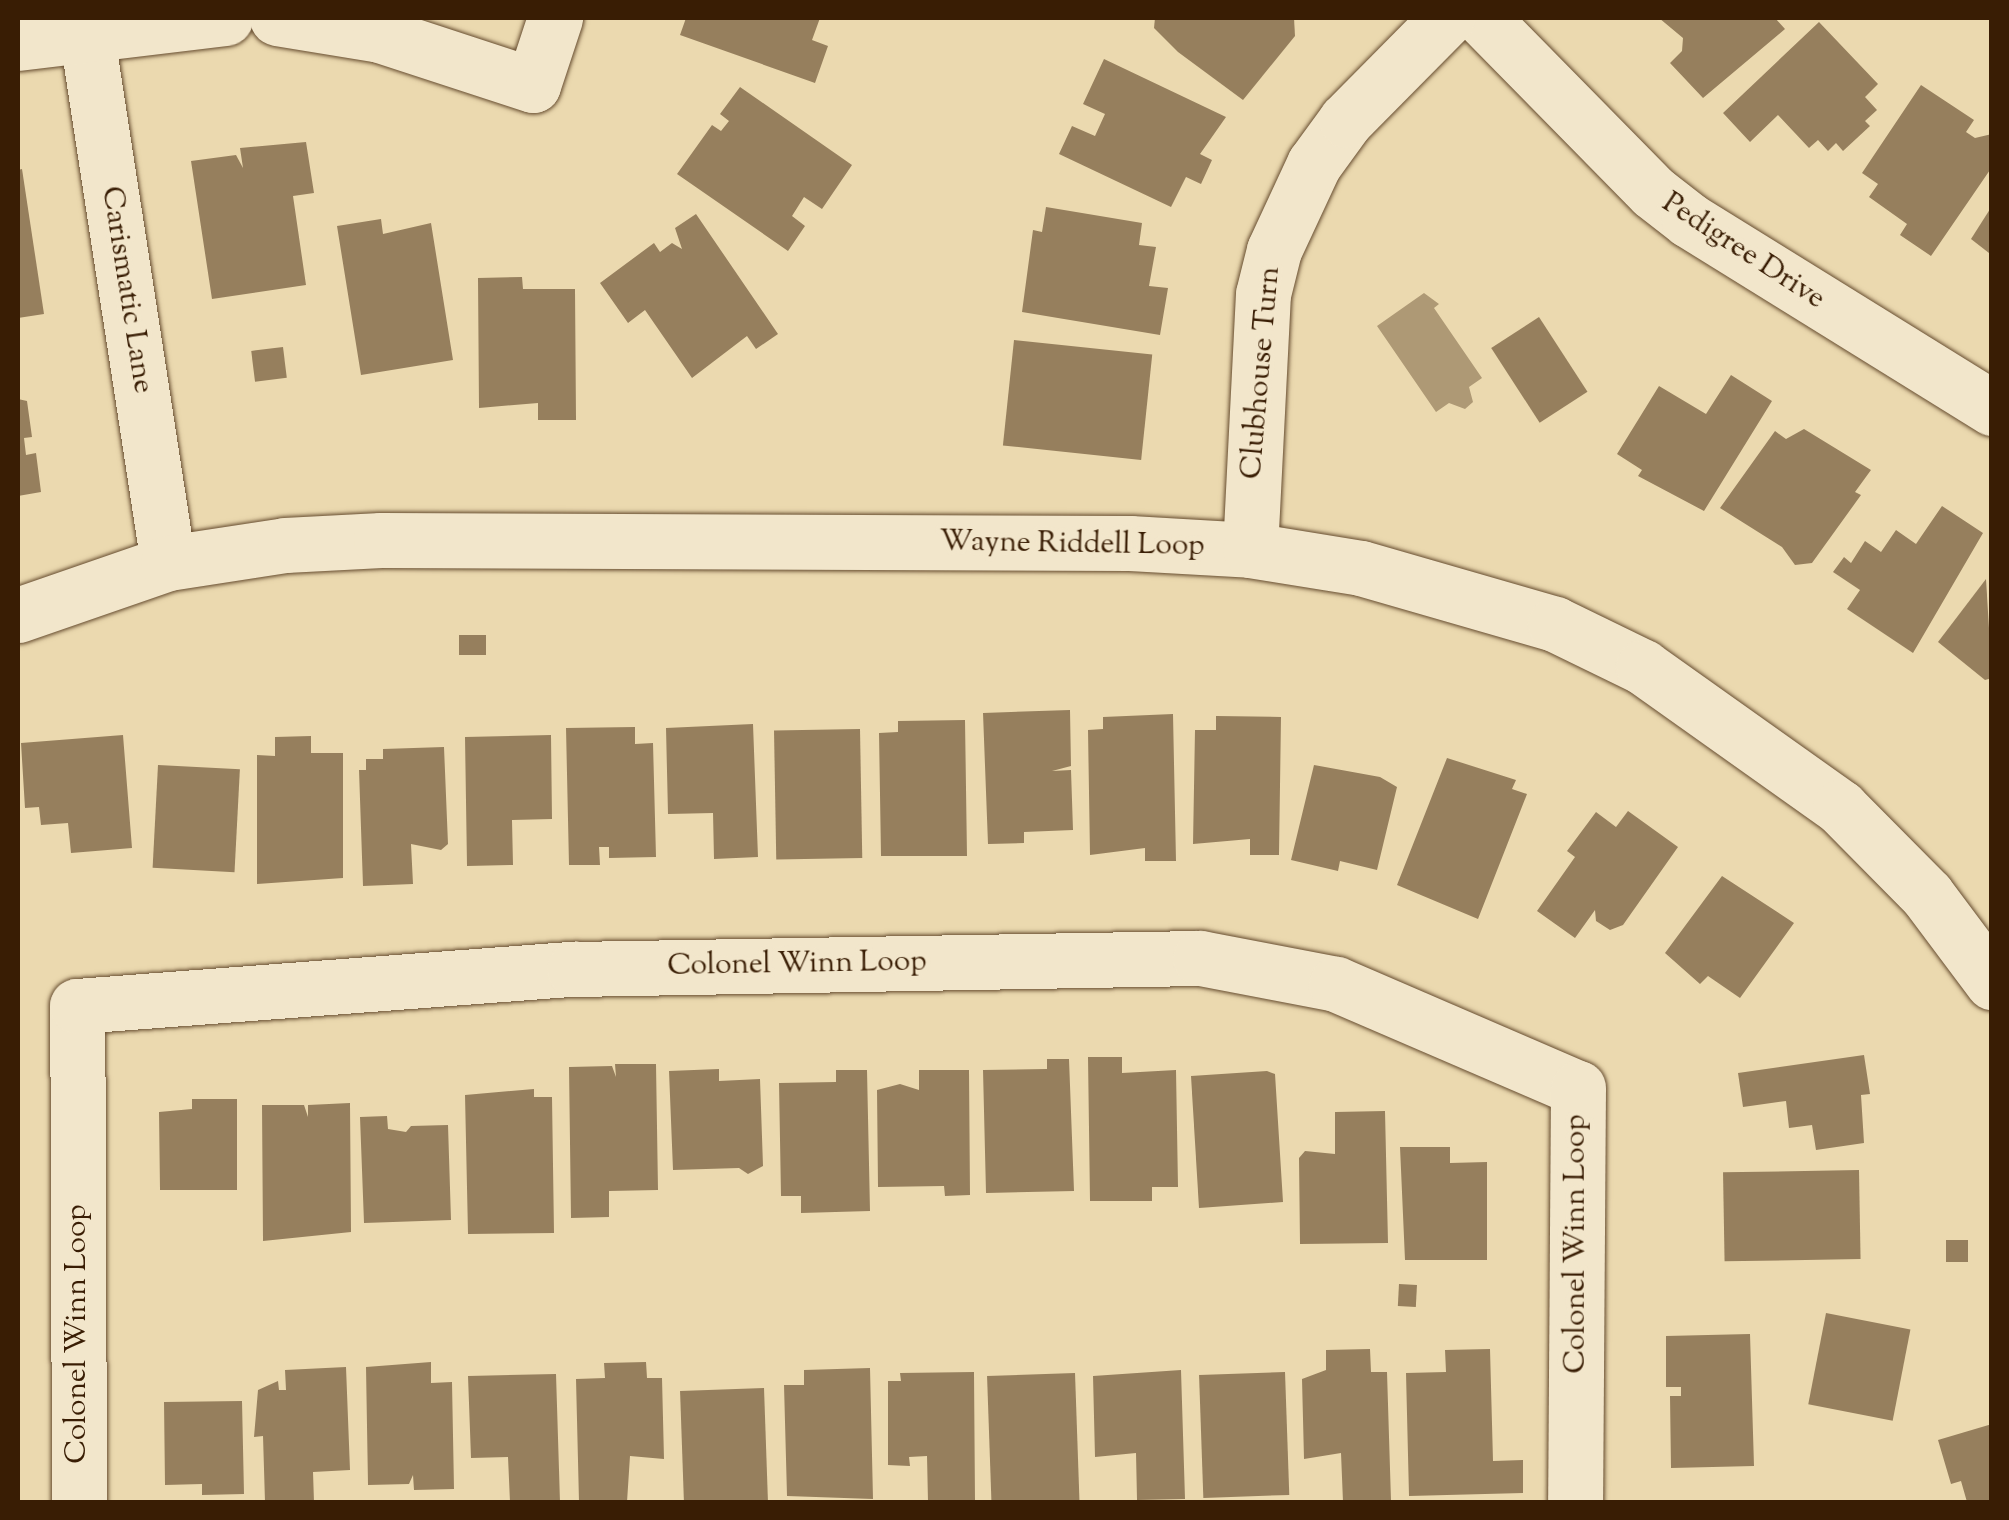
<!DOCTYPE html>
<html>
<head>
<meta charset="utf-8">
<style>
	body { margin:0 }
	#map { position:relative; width:2009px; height:1520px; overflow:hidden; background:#ebd9af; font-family:"Sorts Mill Goudy",serif }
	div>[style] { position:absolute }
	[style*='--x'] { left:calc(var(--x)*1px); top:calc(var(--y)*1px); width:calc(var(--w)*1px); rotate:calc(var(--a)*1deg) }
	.water>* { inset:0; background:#ae9975 }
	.building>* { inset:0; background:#967f5d; transform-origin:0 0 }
	.roads { filter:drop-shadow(0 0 2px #664c2f) drop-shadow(0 0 2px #664c2f) }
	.minor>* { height:55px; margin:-27.5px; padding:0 27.5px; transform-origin:27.5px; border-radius:27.5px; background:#f2e6cb }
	span { translate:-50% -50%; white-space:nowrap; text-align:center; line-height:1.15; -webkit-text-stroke:9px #f2e6cb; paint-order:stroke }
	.street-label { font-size:30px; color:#391d04 }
	.frame { position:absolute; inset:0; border:20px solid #391d04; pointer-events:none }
</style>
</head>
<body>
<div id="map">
	<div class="water">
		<i style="clip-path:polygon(1424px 293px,1439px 304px,1434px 308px,1482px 378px,1469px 387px,1473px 402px,1465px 409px,1449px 403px,1436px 412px,1377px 326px)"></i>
	</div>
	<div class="building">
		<i style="clip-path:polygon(686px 18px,820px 18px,812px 40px,828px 46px,815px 83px,680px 35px)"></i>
		<i style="clip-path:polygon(1155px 18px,1294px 18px,1295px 36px,1243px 100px,1178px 52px,1154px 28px)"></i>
		<i style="clip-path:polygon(1659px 18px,1775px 18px,1785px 29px,1703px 98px,1670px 63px,1682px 51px,1683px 38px)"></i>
		<i style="clip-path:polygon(1819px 22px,1878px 84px,1865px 97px,1877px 110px,1865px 121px,1870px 126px,1843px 151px,1836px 143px,1828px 151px,1818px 140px,1809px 148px,1778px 115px,1750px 142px,1723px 113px)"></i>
		<i style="clip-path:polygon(1104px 59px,1226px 117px,1200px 154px,1212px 160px,1201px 184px,1186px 177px,1171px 207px,1059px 154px,1072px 126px,1095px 136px,1105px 114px,1083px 104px)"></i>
		<i style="clip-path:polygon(1921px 85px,1974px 120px,1966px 132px,1975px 138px,1992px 134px,1992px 167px,1931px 256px,1900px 235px,1907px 224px,1869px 197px,1878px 184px,1862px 173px)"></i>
		<i style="clip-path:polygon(740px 87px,852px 165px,822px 209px,804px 197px,792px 216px,805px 226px,788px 251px,677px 174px,712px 125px,721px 131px,729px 121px,720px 114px)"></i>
		<i style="clip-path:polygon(306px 142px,314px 193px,293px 196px,306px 285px,212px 299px,191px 161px,236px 155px,243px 168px,240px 148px)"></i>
		<i style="clip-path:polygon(22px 169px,44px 314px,18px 318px,18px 170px)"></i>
		<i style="clip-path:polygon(1992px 206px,1992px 250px,1989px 253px,1971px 239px)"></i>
		<i style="clip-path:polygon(1046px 207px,1142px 223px,1139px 245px,1156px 247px,1149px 286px,1168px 288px,1160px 335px,1022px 312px,1033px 230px,1042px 232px)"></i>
		<i style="clip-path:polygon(696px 214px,778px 334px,756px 349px,747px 336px,692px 378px,645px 310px,628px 323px,600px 283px,654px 243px,660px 252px,672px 243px,682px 249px,675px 228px)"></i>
		<i style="clip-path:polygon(381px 219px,383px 234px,431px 223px,453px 360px,361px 375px,337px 226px)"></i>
		<i style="clip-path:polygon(522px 277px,523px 289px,575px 289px,576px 420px,538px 420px,538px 403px,479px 408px,478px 278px)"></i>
		<i style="left:1539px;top:317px;width:89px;height:57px;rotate:57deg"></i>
		<i style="left:1014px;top:340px;width:139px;height:106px;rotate:6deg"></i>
		<i style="left:283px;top:347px;width:31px;height:32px;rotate:83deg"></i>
		<i style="clip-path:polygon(1731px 375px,1772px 401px,1704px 511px,1638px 476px,1642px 470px,1617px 454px,1659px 386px,1706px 414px)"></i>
		<i style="clip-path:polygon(18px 399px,27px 401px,32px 437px,24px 438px,26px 455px,36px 453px,41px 492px,18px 496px)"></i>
		<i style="clip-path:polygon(1804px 429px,1871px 470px,1855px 492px,1861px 495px,1812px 563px,1795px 565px,1782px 547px,1720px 508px,1775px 431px,1786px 439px)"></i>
		<i style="clip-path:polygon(1942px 506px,1983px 533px,1913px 653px,1847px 609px,1860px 590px,1833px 572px,1844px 557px,1851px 563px,1865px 541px,1881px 552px,1896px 530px,1916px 544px)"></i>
		<i style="clip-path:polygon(1986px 579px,1992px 678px,1985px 680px,1938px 642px)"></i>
		<i style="left:459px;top:635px;width:27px;height:20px"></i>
		<i style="clip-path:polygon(1070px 710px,1071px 766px,1052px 771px,1071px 770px,1073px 830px,1024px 832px,1024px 843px,988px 844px,983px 713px)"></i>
		<i style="clip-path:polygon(1173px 714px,1176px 861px,1145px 861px,1145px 848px,1090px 855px,1088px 730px,1103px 729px,1103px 717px)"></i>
		<i style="clip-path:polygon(1216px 716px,1281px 717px,1279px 855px,1250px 855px,1250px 839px,1193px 844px,1195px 730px,1216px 730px)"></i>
		<i style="clip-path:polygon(965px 720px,967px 856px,881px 856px,879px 733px,898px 732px,898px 721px)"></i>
		<i style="clip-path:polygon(753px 724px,758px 857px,714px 859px,713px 813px,668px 814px,666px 728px)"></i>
		<i style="clip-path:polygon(635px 727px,635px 744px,653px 743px,656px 857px,609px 858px,609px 847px,599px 847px,600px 865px,569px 865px,566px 728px)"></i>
		<i style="left:860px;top:729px;width:129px;height:86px;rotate:89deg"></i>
		<i style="clip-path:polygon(123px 735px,132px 848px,71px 853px,68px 823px,41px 825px,39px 807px,25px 808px,21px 743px)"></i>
		<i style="clip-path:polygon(551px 735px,552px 819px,512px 820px,513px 865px,467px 866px,465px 737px)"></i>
		<i style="clip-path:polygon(311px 736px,311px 753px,343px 753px,343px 878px,257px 884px,257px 755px,275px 756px,275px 737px)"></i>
		<i style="clip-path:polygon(444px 747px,448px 844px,441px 850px,411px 844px,413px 884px,363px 886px,359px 770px,366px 770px,366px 759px,383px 759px,383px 749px)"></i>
		<i style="clip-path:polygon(1447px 758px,1516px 780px,1512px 789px,1527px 794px,1478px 919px,1397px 885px)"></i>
		<i style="left:158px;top:765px;width:82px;height:103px;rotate:3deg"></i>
		<i style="clip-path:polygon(1314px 765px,1380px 777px,1397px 787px,1377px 870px,1340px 861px,1338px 871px,1291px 860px)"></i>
		<i style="clip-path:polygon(1628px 811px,1678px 847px,1623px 925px,1610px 930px,1596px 921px,1595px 910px,1575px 938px,1537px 911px,1575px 857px,1567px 851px,1596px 812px,1616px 827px)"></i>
		<i style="clip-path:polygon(1722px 876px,1794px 923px,1740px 998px,1708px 976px,1700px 984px,1665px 953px)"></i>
		<i style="clip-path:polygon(1864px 1055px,1870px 1094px,1861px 1095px,1864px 1143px,1816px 1150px,1812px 1125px,1789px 1128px,1786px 1101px,1743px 1107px,1738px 1073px)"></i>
		<i style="clip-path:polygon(1088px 1057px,1122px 1057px,1122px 1073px,1176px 1070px,1178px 1187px,1152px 1187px,1152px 1201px,1090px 1201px)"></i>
		<i style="clip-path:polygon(1047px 1059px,1069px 1059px,1074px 1191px,986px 1193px,983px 1070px,1047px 1069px)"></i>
		<i style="clip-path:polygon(615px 1064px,656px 1064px,658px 1190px,609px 1191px,609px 1217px,571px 1218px,569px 1067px,612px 1066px,616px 1077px)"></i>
		<i style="clip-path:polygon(719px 1069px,719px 1081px,760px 1079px,763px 1166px,748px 1174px,739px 1168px,673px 1170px,669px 1071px)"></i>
		<i style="clip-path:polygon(836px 1070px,867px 1070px,870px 1211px,801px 1213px,801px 1196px,781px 1196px,779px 1083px,836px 1082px)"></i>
		<i style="clip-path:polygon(919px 1070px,969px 1070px,970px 1195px,945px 1196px,944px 1186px,878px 1187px,877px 1090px,900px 1084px,919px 1090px)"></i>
		<i style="clip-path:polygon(1267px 1071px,1275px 1074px,1283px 1202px,1199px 1208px,1191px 1076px)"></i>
		<i style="clip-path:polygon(534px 1089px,534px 1097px,552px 1097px,554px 1233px,468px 1234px,465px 1095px)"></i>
		<i style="clip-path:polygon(192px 1099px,237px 1099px,237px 1190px,160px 1190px,159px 1112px,192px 1109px)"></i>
		<i style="clip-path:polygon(350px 1103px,351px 1232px,263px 1241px,262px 1105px,304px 1105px,308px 1117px,308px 1105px)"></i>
		<i style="clip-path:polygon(1385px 1111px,1388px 1243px,1300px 1244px,1299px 1158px,1305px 1151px,1335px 1154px,1335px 1112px)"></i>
		<i style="clip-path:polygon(387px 1116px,388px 1129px,406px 1132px,411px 1126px,448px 1125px,451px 1220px,364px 1223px,360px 1117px)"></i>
		<i style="clip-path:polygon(1400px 1147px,1450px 1147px,1450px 1163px,1487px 1162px,1487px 1260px,1405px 1260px)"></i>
		<i style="left:1859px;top:1170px;width:89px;height:136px;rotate:89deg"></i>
		<i style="left:1946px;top:1240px;width:22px;height:22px"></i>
		<i style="left:1399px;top:1284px;width:18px;height:22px;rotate:3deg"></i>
		<i style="left:1826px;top:1313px;width:86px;height:93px;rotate:11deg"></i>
		<i style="clip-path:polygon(1750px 1334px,1754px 1466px,1671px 1468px,1670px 1396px,1681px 1396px,1681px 1387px,1666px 1387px,1666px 1336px)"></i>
		<i style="clip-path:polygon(1370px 1349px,1371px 1372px,1387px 1372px,1391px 1501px,1343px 1502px,1341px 1453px,1304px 1459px,1302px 1379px,1326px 1370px,1326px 1350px)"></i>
		<i style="clip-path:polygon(1490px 1349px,1493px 1461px,1523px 1460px,1523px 1493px,1409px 1496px,1406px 1373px,1446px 1372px,1445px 1350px)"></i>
		<i style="clip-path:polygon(431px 1362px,431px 1383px,452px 1382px,454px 1489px,414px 1490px,413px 1475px,409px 1484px,368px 1485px,366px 1367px)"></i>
		<i style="clip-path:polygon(646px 1362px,647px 1378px,662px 1378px,664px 1459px,630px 1456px,627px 1502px,579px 1502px,576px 1379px,605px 1378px,604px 1363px)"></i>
		<i style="clip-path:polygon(346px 1367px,350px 1470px,313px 1472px,314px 1502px,265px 1502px,263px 1436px,254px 1437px,258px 1390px,278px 1381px,279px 1390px,286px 1390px,285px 1370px)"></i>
		<i style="clip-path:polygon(870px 1368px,873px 1499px,787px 1496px,784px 1385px,804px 1385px,804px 1370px)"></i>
		<i style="clip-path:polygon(1181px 1370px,1185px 1499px,1137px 1500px,1136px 1453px,1095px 1457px,1093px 1376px)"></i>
		<i style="clip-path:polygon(974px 1372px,975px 1502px,928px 1502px,927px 1456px,909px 1457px,910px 1466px,888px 1465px,888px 1381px,901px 1381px,900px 1373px)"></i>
		<i style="left:1285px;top:1372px;width:123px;height:86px;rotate:88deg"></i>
		<i style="left:1075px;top:1373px;width:129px;height:88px;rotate:88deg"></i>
		<i style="clip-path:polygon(556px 1374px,560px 1502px,510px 1502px,508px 1457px,471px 1458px,468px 1376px)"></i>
		<i style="left:764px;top:1388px;width:114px;height:84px;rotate:88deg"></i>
		<i style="clip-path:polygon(242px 1401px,244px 1494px,202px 1495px,202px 1484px,165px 1485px,164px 1402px)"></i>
		<i style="clip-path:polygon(1992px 1424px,1992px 1502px,1967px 1502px,1961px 1481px,1951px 1484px,1938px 1440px)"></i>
	</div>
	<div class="roads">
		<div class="minor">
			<i style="--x:84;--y:18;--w:551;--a:81.24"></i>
			<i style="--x:277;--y:18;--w:104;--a:9.4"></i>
			<i style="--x:380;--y:35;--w:161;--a:18.1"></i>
			<i style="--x:533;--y:85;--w:71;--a:-71.8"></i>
			<i style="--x:1482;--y:18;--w:244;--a:45.5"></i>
			<i style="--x:1653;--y:192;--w:46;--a:37.9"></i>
			<i style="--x:1689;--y:220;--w:357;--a:31.8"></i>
			<i style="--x:18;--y:43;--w:209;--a:-6.9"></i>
			<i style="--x:1250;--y:550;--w:256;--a:-87.1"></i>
			<i style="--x:1263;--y:294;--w:45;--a:-76"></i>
			<i style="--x:1274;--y:250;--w:95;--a:-65.1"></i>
			<i style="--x:1314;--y:164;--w:54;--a:-54"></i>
			<i style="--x:1346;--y:120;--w:144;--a:-45.3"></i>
			<i style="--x:18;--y:615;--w:159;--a:-19.1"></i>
			<i style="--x:168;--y:563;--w:118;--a:-8.7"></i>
			<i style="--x:285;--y:545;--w:96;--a:-3"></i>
			<i style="--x:381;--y:540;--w:749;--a:0.23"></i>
			<i style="--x:1130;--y:543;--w:120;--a:3.3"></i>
			<i style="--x:1250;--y:550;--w:112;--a:9.2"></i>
			<i style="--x:1361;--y:568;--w:202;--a:16.1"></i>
			<i style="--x:1555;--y:624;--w:98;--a:26"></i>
			<i style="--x:1643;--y:667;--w:242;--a:35.4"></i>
			<i style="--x:1840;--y:807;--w:124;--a:45.3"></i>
			<i style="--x:1927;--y:895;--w:109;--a:53.2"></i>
			<i style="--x:79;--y:1502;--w:496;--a:-90.2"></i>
			<i style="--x:77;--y:1006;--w:498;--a:-4.3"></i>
			<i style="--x:574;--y:969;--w:626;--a:-1.01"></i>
			<i style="--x:1200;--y:958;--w:138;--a:10.8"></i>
			<i style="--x:1336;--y:984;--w:263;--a:23.3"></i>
			<i style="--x:1578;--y:1088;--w:414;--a:90.4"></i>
		</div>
	</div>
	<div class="street-label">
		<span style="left:1743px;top:252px;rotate:33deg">Pedigree Drive</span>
		<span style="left:126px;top:290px;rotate:81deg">Carismatic Lane</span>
		<span style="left:1262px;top:373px;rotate:-85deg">Clubhouse Turn</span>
		<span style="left:1072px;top:545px;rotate:1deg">Wayne Riddell Loop</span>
		<span style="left:797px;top:965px;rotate:-1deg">Colonel Winn Loop</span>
		<span style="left:1577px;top:1244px;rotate:-90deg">Colonel Winn Loop</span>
		<span style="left:78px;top:1334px;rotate:-90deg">Colonel Winn Loop</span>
	</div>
	<div class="frame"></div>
</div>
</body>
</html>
